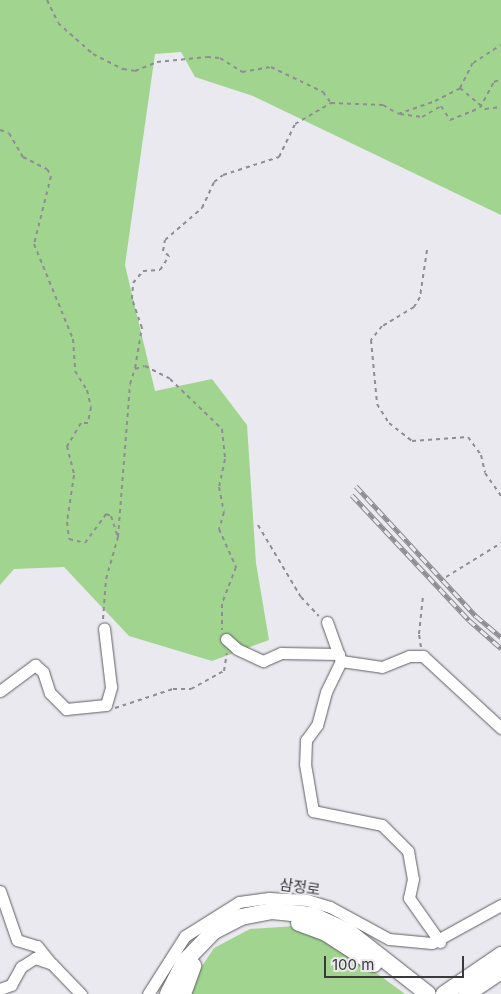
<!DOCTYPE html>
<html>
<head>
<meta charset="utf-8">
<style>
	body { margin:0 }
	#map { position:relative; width:501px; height:994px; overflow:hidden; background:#e9e9ef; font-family:Inter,"Noto Sans KR",sans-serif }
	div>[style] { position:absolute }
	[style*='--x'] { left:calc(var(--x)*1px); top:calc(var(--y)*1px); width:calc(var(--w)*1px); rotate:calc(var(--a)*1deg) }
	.green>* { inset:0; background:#a1d58f }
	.path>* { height:2px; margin-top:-1px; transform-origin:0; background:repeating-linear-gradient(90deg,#8e8e92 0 4px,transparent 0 8px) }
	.roads { filter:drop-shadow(0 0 1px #5e5e63) drop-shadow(0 0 1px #5e5e63) }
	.minor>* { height:11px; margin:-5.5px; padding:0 5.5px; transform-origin:5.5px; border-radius:5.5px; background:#fff }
	.highway>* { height:16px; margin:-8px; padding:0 8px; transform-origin:8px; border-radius:8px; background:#fff }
	.rail>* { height:4.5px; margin-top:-2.25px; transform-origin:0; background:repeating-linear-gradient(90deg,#e9e9ef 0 8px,#8c8c91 0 16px); box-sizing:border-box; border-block:1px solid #8c8c91 }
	span { translate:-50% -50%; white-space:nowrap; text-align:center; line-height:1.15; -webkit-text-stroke:4px #e9e9ef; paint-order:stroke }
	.street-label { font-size:15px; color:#3a3a3d }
	.scale { position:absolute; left:324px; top:956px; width:140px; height:22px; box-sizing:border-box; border:2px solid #3a3a3d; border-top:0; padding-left:6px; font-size:15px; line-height:18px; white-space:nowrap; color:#3a3a3d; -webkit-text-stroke:4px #e9e9ef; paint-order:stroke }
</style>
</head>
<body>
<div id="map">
	<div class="green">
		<i style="clip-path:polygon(0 0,501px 0,501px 215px,253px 96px,195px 77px,181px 52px,155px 54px,125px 265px,155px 391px,212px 379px,247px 425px,256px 563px,269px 640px,212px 661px,129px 636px,64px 567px,14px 569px,0 585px)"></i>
		<i style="clip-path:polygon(295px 926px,345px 950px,405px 994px,192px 994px,194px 978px,214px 948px,250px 929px)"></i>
	</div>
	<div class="path">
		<i style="--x:47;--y:0;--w:25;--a:64"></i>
		<i style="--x:58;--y:23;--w:47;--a:41.5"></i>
		<i style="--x:93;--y:54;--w:34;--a:27"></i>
		<i style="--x:123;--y:69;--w:12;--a:9"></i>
		<i style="--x:135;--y:71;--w:24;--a:-22"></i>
		<i style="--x:157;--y:62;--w:50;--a:-5.7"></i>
		<i style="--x:207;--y:57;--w:13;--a:4"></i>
		<i style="--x:220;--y:58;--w:26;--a:32"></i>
		<i style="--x:242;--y:72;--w:29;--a:-10"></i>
		<i style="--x:271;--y:67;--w:58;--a:25.7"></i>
		<i style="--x:323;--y:92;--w:14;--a:54"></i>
		<i style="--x:460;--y:88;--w:33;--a:40"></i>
		<i style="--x:485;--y:109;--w:16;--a:-7"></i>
		<i style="--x:400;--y:114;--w:22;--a:8"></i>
		<i style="--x:422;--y:117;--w:22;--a:-30"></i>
		<i style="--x:441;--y:106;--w:17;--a:57"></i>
		<i style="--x:450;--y:120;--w:32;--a:-22"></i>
		<i style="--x:480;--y:108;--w:30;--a:-62"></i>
		<i style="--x:494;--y:82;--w:8;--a:-23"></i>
		<i style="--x:0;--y:130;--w:9;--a:18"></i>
		<i style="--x:9;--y:133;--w:28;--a:60"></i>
		<i style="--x:23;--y:157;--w:27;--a:27"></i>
		<i style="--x:47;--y:169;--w:8;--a:60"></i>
		<i style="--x:51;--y:176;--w:70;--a:104"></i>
		<i style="--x:34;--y:244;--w:103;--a:67.7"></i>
		<i style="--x:73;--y:339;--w:32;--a:86"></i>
		<i style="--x:75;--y:371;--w:22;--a:58"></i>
		<i style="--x:87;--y:390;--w:17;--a:77"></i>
		<i style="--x:91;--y:407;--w:16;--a:101"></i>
		<i style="--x:88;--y:423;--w:7;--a:180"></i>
		<i style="--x:81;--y:423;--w:27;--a:121"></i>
		<i style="--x:67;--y:446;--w:30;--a:76"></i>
		<i style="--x:74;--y:475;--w:48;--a:98.5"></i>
		<i style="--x:67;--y:522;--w:17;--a:83"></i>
		<i style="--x:69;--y:539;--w:16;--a:14"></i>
		<i style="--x:85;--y:543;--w:36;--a:-54"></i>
		<i style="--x:106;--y:514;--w:5;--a:22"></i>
		<i style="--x:111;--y:516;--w:20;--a:72"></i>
		<i style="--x:427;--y:250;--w:48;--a:98.5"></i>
		<i style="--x:420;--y:297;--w:12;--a:121"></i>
		<i style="--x:414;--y:307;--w:37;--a:149"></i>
		<i style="--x:382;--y:326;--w:18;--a:128"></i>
		<i style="--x:371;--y:340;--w:64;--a:84.6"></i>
		<i style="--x:377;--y:404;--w:22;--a:58"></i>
		<i style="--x:389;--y:423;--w:29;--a:38"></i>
		<i style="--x:412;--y:441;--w:56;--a:-4.1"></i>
		<i style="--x:468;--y:437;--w:22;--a:54"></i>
		<i style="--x:481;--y:455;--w:18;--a:77"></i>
		<i style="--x:485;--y:473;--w:28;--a:55"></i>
		<i style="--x:135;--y:368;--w:41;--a:-80.1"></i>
		<i style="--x:142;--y:328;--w:31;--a:-109"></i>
		<i style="--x:132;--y:299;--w:16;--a:-86"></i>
		<i style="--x:133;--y:283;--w:16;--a:-50"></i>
		<i style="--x:143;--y:271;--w:17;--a:-3"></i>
		<i style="--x:160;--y:270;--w:17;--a:-57"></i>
		<i style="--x:169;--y:256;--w:8;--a:-140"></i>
		<i style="--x:163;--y:251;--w:11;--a:-80"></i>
		<i style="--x:165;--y:240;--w:49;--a:-40.9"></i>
		<i style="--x:202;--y:208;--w:29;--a:-65"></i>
		<i style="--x:214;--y:182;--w:11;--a:-38"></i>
		<i style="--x:223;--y:175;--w:59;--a:-17.8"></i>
		<i style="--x:279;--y:157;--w:37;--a:-64"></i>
		<i style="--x:295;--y:124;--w:42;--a:-30.3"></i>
		<i style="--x:331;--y:103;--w:52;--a:2.2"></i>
		<i style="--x:383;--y:105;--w:17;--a:31"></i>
		<i style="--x:398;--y:114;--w:39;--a:-19"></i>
		<i style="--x:435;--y:101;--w:28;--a:-27"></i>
		<i style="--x:460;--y:88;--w:28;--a:-63"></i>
		<i style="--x:473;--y:63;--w:33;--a:-33"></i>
		<i style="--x:258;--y:525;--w:84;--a:59.2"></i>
		<i style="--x:301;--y:597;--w:26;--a:47"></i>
		<i style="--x:446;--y:577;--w:65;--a:-31.7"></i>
		<i style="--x:103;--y:619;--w:40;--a:-85.7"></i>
		<i style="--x:106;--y:579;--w:44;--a:-74.1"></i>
		<i style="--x:118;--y:537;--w:153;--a:-85.5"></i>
		<i style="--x:130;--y:384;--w:16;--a:-72"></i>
		<i style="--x:135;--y:369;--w:10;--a:-17"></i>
		<i style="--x:145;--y:366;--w:28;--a:27"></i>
		<i style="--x:170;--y:379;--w:72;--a:43.9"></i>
		<i style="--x:222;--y:429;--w:30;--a:84"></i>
		<i style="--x:225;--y:459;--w:29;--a:102"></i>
		<i style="--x:219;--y:487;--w:25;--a:79"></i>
		<i style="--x:224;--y:512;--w:18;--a:106"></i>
		<i style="--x:219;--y:529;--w:42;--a:65.9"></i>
		<i style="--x:236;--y:567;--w:40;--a:111"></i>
		<i style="--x:222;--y:604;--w:26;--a:90"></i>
		<i style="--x:421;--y:647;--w:13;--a:-99"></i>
		<i style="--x:419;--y:634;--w:37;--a:-84"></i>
		<i style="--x:115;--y:708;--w:61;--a:-18.1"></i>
		<i style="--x:173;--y:689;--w:18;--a:0"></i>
		<i style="--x:191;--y:689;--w:38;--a:-29"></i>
		<i style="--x:224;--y:671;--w:18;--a:-81"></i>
	</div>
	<div class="roads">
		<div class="minor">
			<i style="--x:327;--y:622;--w:41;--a:70.3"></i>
			<i style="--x:341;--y:661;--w:34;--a:116"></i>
			<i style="--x:326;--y:692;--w:34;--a:105"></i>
			<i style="--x:317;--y:725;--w:19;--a:126"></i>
			<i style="--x:306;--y:740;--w:24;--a:92"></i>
			<i style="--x:305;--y:764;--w:48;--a:80.3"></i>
			<i style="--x:313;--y:811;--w:70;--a:11.5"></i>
			<i style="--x:382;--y:825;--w:37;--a:45"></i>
			<i style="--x:408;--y:851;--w:28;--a:80"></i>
			<i style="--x:413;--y:879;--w:19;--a:102"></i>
			<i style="--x:409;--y:898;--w:54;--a:54.8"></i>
			<i style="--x:226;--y:639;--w:15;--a:42"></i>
			<i style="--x:237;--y:649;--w:29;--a:25"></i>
			<i style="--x:263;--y:661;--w:20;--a:-24"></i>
			<i style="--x:281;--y:653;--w:58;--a:1"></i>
			<i style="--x:341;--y:661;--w:41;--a:8.3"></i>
			<i style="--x:382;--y:667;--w:29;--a:-22"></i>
			<i style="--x:409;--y:656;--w:14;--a:0"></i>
			<i style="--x:423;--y:656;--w:106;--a:42.7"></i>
			<i style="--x:0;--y:691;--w:44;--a:-36.6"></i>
			<i style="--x:35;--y:665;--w:11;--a:41"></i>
			<i style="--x:43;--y:672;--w:22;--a:72"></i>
			<i style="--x:50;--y:693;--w:23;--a:45"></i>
			<i style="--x:66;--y:709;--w:40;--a:-5.7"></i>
			<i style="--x:106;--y:705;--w:19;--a:-74"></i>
			<i style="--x:111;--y:687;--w:59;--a:-96.8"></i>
			<i style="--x:0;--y:891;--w:52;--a:70.9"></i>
			<i style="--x:17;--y:940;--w:21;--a:17"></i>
			<i style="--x:37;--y:946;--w:22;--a:51"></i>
			<i style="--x:0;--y:989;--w:12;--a:-20"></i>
			<i style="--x:11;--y:985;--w:21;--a:-61"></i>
			<i style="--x:21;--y:967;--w:17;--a:-33"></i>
			<i style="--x:35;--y:958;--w:18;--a:19"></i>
			<i style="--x:52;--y:964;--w:42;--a:46"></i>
			<i style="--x:148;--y:994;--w:69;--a:-57.5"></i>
			<i style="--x:185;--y:936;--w:64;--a:-32.2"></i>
			<i style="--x:239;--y:902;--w:30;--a:-8"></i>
			<i style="--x:269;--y:898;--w:38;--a:3"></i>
			<i style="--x:307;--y:900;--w:24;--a:17"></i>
			<i style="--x:330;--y:907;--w:67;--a:28.5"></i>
			<i style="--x:389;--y:939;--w:43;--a:5.3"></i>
			<i style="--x:432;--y:943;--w:79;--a:-28.8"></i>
		</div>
		<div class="highway">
			<i style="--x:299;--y:923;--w:29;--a:20"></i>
			<i style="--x:326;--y:933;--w:57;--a:32.9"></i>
			<i style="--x:168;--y:994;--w:37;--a:-63"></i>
			<i style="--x:185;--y:961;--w:42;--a:-46"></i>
			<i style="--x:214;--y:931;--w:30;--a:-27"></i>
			<i style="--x:241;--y:917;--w:32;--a:-11"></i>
			<i style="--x:272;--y:911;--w:40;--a:5.7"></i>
			<i style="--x:312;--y:915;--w:41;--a:24.7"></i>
			<i style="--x:349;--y:932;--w:100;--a:38.1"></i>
			<i style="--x:183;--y:994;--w:30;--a:-70"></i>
			<i style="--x:444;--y:994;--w:69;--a:-34.4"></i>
			<i style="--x:467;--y:994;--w:41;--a:-34.1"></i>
		</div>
	</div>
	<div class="rail">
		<i style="--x:356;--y:486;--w:177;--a:47.3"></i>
		<i style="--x:476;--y:616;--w:33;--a:40"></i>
		<i style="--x:352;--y:495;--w:171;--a:46.9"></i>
		<i style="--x:469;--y:620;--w:43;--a:41.2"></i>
	</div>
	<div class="street-label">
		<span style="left:300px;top:887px;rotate:8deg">삼정로</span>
	</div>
	<div class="scale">100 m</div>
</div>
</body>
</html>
